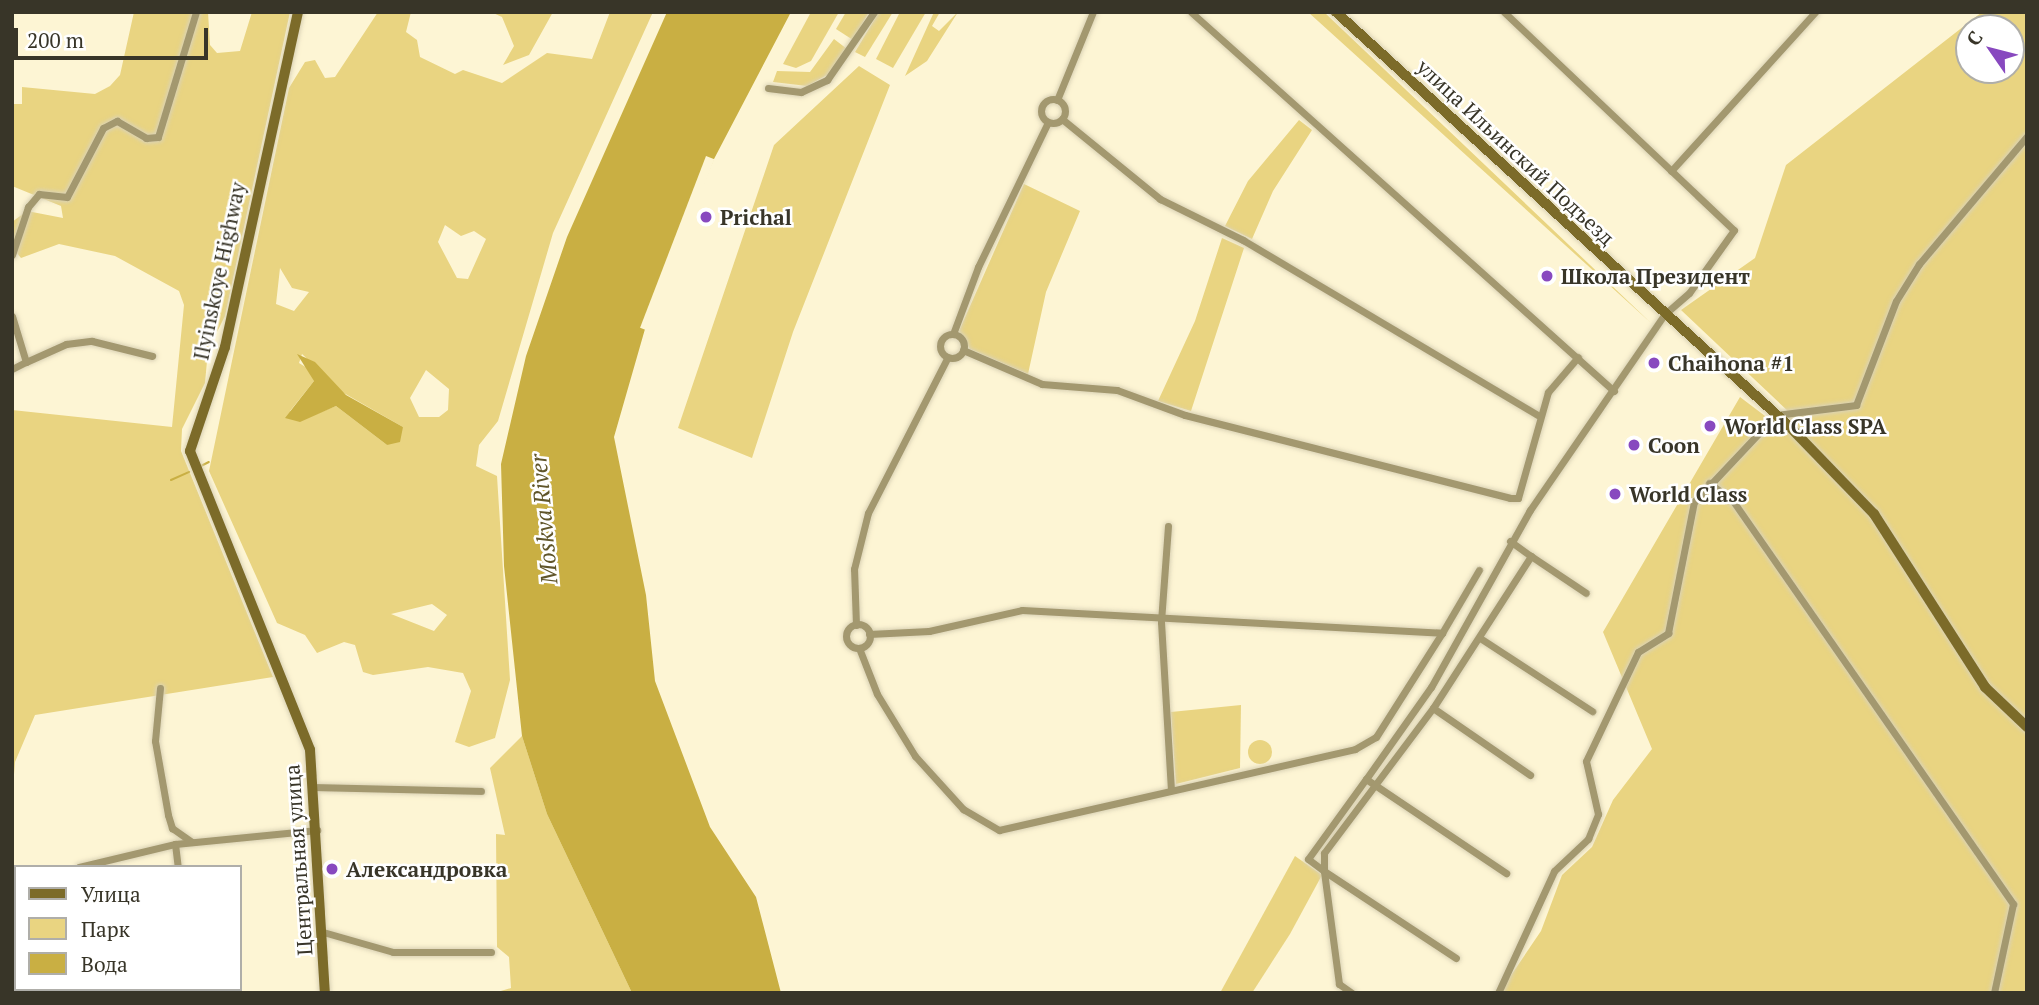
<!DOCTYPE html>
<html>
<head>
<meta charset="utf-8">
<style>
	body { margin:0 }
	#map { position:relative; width:2039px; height:1005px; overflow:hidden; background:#fdf5d4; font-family:"PT Serif",serif }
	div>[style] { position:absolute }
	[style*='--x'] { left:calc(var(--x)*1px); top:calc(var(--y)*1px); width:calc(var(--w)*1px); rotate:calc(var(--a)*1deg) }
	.green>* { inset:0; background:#e9d481 }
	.round { border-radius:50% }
	.water>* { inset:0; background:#c9af43 }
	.pier>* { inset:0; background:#fdf5d4; transform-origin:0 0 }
	.stream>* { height:2px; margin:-1px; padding:0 1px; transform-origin:1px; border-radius:1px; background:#c9af43 }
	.roads { filter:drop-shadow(0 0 2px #dad2b5) drop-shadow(0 0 2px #dad2b5) }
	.street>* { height:7px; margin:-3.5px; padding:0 3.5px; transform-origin:3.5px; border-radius:3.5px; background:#a3986f }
	.street>.ring { margin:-3.5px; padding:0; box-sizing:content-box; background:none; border:7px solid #a3986f; border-radius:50% }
	.secondary>* { height:10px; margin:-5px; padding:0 5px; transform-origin:5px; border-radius:5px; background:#7c6b29 }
	.dots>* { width:19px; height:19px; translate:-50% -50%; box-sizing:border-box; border:4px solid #fff; border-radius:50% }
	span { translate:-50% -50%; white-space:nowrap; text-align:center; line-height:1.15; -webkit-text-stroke:5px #fff; paint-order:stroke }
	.street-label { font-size:21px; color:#383528 }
	.poi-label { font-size:21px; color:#383528; font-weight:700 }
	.left { translate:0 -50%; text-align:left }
	.water-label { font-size:23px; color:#60552a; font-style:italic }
	.frame { position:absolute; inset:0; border:14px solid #383528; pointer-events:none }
	.legend { position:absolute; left:14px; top:865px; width:228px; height:126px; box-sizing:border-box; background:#fff; border:2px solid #afaea9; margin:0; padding:9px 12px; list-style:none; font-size:21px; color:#383528 }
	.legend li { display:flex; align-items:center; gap:14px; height:35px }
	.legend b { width:35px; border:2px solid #afaea9 }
	.north { position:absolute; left:1955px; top:14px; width:70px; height:70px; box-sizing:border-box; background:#fff; border:2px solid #afaea9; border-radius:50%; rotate:305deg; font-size:19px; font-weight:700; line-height:28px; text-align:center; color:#383528 }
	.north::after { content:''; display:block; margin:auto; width:24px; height:32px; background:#8849bf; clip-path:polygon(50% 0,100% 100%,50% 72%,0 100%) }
	.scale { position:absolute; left:14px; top:28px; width:194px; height:32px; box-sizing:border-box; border:4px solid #383528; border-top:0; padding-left:9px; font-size:21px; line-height:24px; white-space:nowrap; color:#383528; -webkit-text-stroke:5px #fff; paint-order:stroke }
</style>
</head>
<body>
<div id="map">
	<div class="green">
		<i style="clip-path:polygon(134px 12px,208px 12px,210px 45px,217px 53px,240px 51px,252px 12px,290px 12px,225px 316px,208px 350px,205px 383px,182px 429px,181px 451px,273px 677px,35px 715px,15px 762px,12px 800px,12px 410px,172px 427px,184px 305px,179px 291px,115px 256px,59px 244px,21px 258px,12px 247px,12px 222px,27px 211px,63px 218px,61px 206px,12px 186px,12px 104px,22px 104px,22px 87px,95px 94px,110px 86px,120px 75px)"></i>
		<i style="clip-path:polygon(evenodd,378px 12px,411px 12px,406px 32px,417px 40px,420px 57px,455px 74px,463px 70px,502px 83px,547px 53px,592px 59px,610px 12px,653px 12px,553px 233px,498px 421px,479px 445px,476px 466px,497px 476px,510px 680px,495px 738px,469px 747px,455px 742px,471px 691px,463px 673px,428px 667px,373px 675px,363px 672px,355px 645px,344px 642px,317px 653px,305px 635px,277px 623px,209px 471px,289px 88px,305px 62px,315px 60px,325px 78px,335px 77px,378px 12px,445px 225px,461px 236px,474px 231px,486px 239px,468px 279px,457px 278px,438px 242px,445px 225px,378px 12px,280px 268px,292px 288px,309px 292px,294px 311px,276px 304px,280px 268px,378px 12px,302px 354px,342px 392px,403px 427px,387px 445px,336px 406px,304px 419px,290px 411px,314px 381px,312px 371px,299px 363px,302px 354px,378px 12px,426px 370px,449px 389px,448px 410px,439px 417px,419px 417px,410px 398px,426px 370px,378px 12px,432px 604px,447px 615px,434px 631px,391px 614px,432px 604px)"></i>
		<i style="clip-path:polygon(491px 12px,553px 12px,529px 55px,503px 65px,514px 46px,502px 17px)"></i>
		<i style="clip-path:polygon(811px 12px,839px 12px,811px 61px,796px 68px,783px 64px)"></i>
		<i style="clip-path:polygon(846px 12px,869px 12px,853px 40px,836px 29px)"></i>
		<i style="clip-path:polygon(879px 12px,893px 12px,865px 57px,855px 52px)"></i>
		<i style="clip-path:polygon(900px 12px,926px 12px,893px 68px,876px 59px)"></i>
		<i style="clip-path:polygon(934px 12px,940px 12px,932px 26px,939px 31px,958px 12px,927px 61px,905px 76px)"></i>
		<i style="clip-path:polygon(1308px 12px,1324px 12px,1651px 323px,1414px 108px)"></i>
		<i style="clip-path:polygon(evenodd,1982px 12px,2027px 12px,2027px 993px,1499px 993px,1541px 931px,1562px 875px,1592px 847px,1613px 800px,1652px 749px,1603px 632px,1740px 397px,1777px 425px,1791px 414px,1681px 310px,1755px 258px,1786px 165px,1982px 12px,1969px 28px,2011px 28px,2011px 70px,1969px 70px,1969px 28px)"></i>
		<i style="clip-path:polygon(834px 39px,847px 49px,827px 75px,807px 86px,773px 82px,777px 71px,810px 72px)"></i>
		<i style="clip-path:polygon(859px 66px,890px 85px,793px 332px,752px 458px,678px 428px,774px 145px)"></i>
		<i style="clip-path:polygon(1299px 120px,1312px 130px,1273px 191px,1252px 239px,1225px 226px,1248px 181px)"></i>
		<i style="clip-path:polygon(1024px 184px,1080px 211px,1046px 292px,1028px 374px,970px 349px,959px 331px)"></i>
		<i style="clip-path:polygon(1222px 238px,1244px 248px,1191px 411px,1158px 401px,1195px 321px)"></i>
		<i style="clip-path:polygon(1241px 705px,1240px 768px,1176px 784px,1171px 712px)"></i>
		<i style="clip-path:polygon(522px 736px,547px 814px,632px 993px,494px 993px,511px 988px,509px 957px,497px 947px,496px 834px,505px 835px,490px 768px)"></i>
		<i class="round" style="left:1248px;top:740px;width:24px;height:24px"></i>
		<i style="clip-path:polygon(1295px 856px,1322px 875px,1290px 934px,1252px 993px,1220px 993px)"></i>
	</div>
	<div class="water">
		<i style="clip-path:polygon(667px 12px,791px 12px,714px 159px,645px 329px,614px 437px,646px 595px,655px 681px,710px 827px,756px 897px,781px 993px,632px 993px,547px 814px,522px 736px,504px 566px,501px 464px,526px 356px,567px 237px)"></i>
		<i style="clip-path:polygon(297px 354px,315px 362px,346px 395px,403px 427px,400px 442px,387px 445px,336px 406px,300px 422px,285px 418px,314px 381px)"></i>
	</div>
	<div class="pier">
		<i style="left:706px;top:156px;width:9px;height:184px;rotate:21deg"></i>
	</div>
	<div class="stream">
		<i style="--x:199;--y:467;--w:11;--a:-27"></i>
		<i style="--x:171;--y:480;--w:20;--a:-24"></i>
	</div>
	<div class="roads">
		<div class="street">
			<i style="--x:1191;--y:12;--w:568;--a:41.86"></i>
			<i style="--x:1504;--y:12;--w:317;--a:43.5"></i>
			<i style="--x:1734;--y:230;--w:77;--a:125.5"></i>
			<i style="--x:1689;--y:293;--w:33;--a:139"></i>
			<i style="--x:1664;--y:315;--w:237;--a:124.5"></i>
			<i style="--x:1530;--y:510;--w:203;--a:119.2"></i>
			<i style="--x:1431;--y:687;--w:113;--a:125.2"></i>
			<i style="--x:1366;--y:779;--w:169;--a:33.9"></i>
			<i style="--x:768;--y:88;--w:33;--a:7"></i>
			<i style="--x:801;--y:92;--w:29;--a:-25"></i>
			<i style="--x:827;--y:80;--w:83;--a:-55.3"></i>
			<i class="ring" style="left:1041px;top:99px;width:17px;height:17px"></i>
			<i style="--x:1057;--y:100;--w:95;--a:-67.8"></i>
			<i style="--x:1062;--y:119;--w:127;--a:39.2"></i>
			<i style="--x:1160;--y:199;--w:93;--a:26.3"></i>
			<i style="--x:1243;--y:240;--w:345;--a:30.7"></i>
			<i style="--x:1671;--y:171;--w:215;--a:-47.8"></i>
			<i style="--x:12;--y:255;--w:51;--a:-71.6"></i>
			<i style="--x:28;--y:207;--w:17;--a:-50"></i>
			<i style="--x:39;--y:194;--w:28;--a:6"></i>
			<i style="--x:67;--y:197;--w:78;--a:-62.4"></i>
			<i style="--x:103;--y:128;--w:16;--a:-27"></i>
			<i style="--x:117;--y:121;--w:34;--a:30"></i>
			<i style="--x:146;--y:138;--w:12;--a:-5"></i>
			<i style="--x:158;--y:137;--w:131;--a:-73.1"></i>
			<i style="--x:12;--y:316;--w:48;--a:73.1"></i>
			<i style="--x:26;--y:362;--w:44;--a:-24.2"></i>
			<i style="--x:66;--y:344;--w:26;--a:-7"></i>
			<i style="--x:92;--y:341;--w:62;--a:14"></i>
			<i style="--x:953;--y:334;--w:72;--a:-69.5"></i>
			<i style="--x:978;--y:267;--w:161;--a:-64.2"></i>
			<i class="ring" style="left:940px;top:334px;width:17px;height:17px"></i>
			<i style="--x:963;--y:350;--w:86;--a:23.3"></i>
			<i style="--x:1042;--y:384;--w:75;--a:4.6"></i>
			<i style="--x:1117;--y:390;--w:72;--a:20.2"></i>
			<i style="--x:1185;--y:415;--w:335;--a:14.3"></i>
			<i style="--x:1510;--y:498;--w:8;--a:0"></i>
			<i style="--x:1518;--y:498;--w:110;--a:-74.2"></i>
			<i style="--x:1548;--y:392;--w:46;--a:-49.4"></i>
			<i style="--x:12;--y:369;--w:16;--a:-27"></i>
			<i style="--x:1709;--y:483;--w:30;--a:37"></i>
			<i style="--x:1733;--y:501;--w:491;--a:55.2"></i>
			<i style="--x:2013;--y:904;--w:91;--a:102.1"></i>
			<i style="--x:1168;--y:526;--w:96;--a:94.2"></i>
			<i style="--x:1161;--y:622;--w:167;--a:86.6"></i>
			<i style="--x:1510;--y:541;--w:26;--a:36"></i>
			<i class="ring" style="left:846px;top:624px;width:17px;height:17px"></i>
			<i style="--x:856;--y:625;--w:56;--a:-92"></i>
			<i style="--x:854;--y:569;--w:58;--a:-76"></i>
			<i style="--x:868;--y:513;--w:175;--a:-62.9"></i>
			<i style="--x:869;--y:634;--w:60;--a:-2.9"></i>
			<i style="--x:929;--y:631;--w:95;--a:-12.7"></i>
			<i style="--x:1022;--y:610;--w:421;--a:3.1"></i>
			<i style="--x:1442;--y:633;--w:73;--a:-59.6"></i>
			<i style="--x:1480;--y:638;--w:134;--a:33.1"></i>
			<i style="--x:859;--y:648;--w:49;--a:68.6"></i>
			<i style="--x:877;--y:694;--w:73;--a:58.5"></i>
			<i style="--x:915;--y:756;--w:72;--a:47.8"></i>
			<i style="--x:963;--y:809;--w:42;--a:30.3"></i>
			<i style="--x:999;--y:830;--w:365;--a:-12.8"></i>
			<i style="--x:1355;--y:749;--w:24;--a:-30"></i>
			<i style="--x:1376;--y:737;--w:123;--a:-57.6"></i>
			<i style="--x:160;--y:688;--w:53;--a:95.4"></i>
			<i style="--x:155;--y:741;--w:75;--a:80"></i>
			<i style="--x:168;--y:815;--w:14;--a:73"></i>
			<i style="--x:172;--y:828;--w:24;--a:35"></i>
			<i style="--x:1433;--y:708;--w:118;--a:34.6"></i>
			<i style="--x:316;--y:787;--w:165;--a:1.4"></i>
			<i style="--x:175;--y:844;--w:23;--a:83"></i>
			<i style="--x:79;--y:867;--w:99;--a:-13.5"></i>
			<i style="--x:175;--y:844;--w:143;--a:-5.6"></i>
			<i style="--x:1324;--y:871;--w:18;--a:-90"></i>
			<i style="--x:1324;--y:853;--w:181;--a:-53.1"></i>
			<i style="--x:1433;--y:708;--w:181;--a:-57.2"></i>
			<i style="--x:1531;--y:556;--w:66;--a:33.9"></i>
			<i style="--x:1324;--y:871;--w:20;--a:-143"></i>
			<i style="--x:1308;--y:859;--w:99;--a:-54.1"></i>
			<i style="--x:323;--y:932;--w:73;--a:15.9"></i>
			<i style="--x:393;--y:952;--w:98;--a:0"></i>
			<i style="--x:69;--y:993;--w:4;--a:-76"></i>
			<i style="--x:188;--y:993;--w:4;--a:-90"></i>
			<i style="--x:1352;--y:993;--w:16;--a:-145"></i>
			<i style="--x:1339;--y:984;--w:114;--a:-97.6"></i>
			<i style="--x:1324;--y:871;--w:158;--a:33.4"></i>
			<i style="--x:1498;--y:993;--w:134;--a:-65.3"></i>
			<i style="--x:1554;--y:871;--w:47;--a:-43.3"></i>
			<i style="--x:1588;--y:839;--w:27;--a:-68"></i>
			<i style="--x:1598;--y:814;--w:54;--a:-102.8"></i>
			<i style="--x:1586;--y:761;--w:121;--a:-64.5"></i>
			<i style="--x:1638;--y:652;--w:36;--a:-32"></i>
			<i style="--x:1668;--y:633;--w:134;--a:-78.8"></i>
			<i style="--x:1694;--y:502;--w:120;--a:-46.7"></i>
			<i style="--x:1776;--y:415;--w:81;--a:-7.1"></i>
			<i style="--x:1856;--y:405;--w:111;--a:-69"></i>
			<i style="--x:1896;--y:301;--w:44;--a:-58.1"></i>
			<i style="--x:1919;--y:264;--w:167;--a:-49.8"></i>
		</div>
		<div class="secondary">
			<i style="--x:298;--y:12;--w:343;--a:102.3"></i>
			<i style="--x:225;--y:347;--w:110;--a:108.6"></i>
			<i style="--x:190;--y:451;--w:322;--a:68.1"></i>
			<i style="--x:310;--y:750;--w:243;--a:86.5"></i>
			<i style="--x:1336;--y:12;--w:615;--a:42.43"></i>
			<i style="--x:1790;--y:427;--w:121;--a:46"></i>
			<i style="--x:1874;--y:514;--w:206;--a:57.3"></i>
			<i style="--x:1985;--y:687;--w:58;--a:43.6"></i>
		</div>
	</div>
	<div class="dots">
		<i style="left:706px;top:217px;background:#8849bf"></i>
		<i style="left:1547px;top:276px;background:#8849bf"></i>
		<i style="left:1654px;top:363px;background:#8849bf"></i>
		<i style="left:1710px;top:426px;background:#8849bf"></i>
		<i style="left:1634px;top:445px;background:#8849bf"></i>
		<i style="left:1615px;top:494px;background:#8849bf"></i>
		<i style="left:332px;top:869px;background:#8849bf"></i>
	</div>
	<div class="street-label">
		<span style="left:1516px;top:152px;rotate:43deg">улица Ильинский Подъезд</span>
		<span style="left:219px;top:271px;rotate:-78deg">Ilyinskoye Highway</span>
		<span style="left:298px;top:860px;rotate:-94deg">Центральная улица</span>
	</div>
	<div class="poi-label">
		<span class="left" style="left:720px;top:217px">Prichal</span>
		<span class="left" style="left:1561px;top:276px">Школа Президент</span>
		<span class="left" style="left:1668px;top:363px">Chaihona #1</span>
		<span class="left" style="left:1724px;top:426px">World Class SPA</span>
		<span class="left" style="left:1648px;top:445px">Coon</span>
		<span class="left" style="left:1629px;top:494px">World Class</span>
		<span class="left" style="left:346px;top:869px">Александровка</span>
	</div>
	<div class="water-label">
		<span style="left:544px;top:519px;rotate:-95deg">Moskva River</span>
	</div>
	<div class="frame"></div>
	<ul class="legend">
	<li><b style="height:9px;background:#7c6b29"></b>Улица</li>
	<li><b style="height:19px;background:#e9d481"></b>Парк</li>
	<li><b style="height:19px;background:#c9af43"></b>Вода</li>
	</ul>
	<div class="north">С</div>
	<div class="scale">200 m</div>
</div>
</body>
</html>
